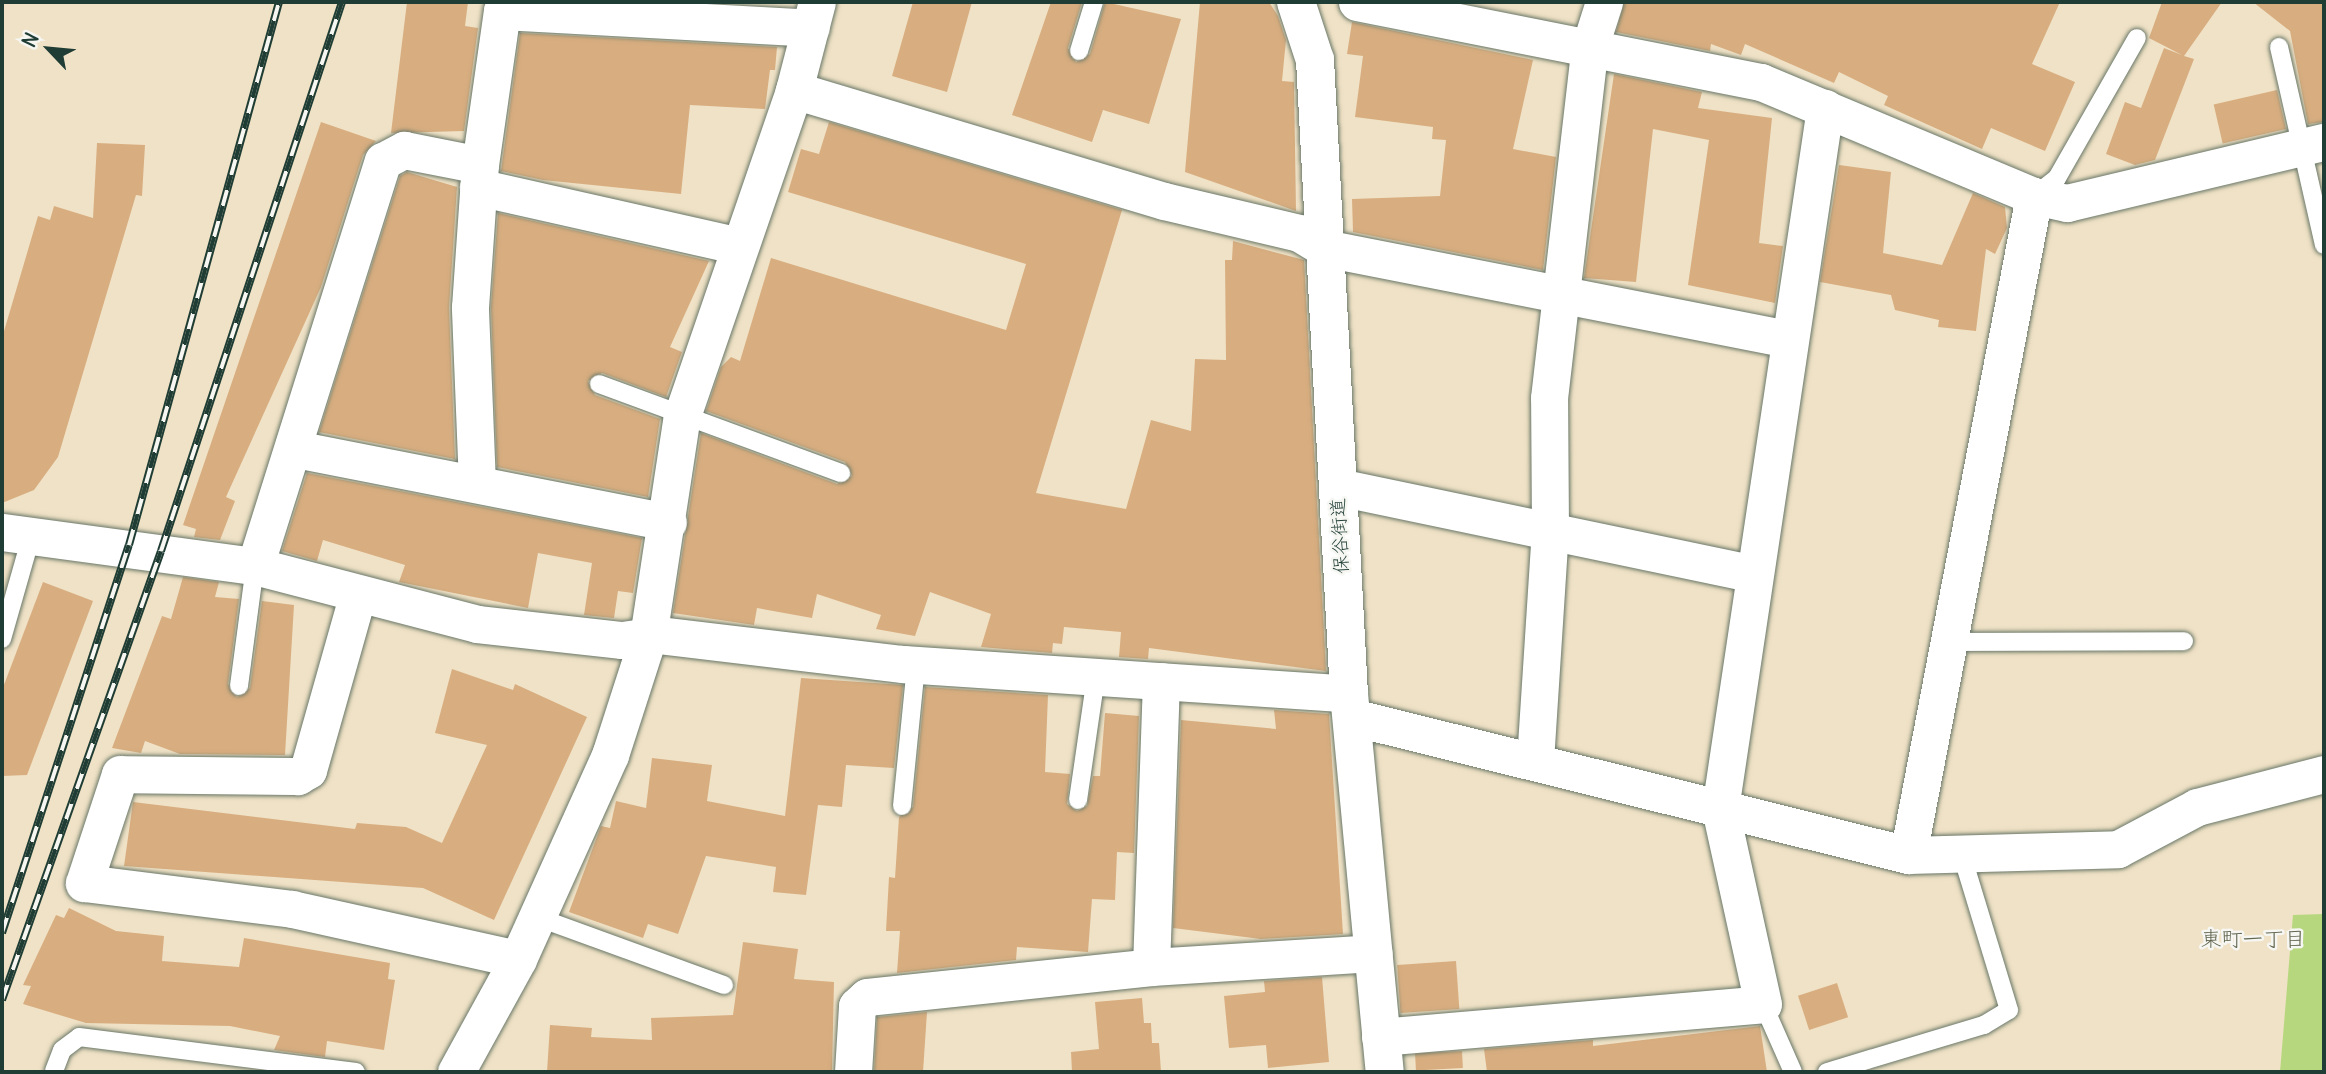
<!DOCTYPE html>
<html>
<head>
<meta charset="utf-8">
<style>
	body { margin:0 }
	#map { position:relative; width:2326px; height:1074px; overflow:hidden; background:#f0e2c6; font-family:Delius,"Klee One",sans-serif }
	div>[style] { position:absolute }
	[style*='--x'] { left:calc(var(--x)*1px); top:calc(var(--y)*1px); width:calc(var(--w)*1px); rotate:calc(var(--a)*1deg) }
	.green>* { inset:0; background:#b7d77e }
	.building>* { inset:0; background:#d8ae80; transform-origin:0 0 }
	.roads { filter:drop-shadow(0 0 2px #687767) drop-shadow(0 0 2px #687767) }
	.lane>* { height:18px; margin:-9px; padding:0 9px; transform-origin:9px; border-radius:9px; background:#fff }
	.street>* { height:37px; margin:-18.5px; padding:0 18.5px; transform-origin:18.5px; border-radius:18.5px; background:#fff }
	.secondary>* { height:38px; margin:-19px; padding:0 19px; transform-origin:19px; border-radius:19px; background:#fff }
	.rail>* { height:8px; margin-top:-4px; transform-origin:0; background:repeating-linear-gradient(90deg,#f6f6f2 0 16px,#1f3d34 0 32px); box-sizing:border-box; border-block:2px solid #1f3d34 }
	span { translate:-50% -50%; white-space:nowrap; text-align:center; line-height:1.15; -webkit-text-stroke:5px #f6f6f2; paint-order:stroke }
	.street-label { font-size:19px; color:#1f3d34 }
	.neighbourhood-label { font-size:21px; color:#60654f }
	.frame { position:absolute; inset:0; border:4px solid #1f3d34; pointer-events:none }
	.north { position:absolute; left:14px; top:14px; width:70px; height:70px; -webkit-text-stroke:5px #f6f6f2; paint-order:stroke; rotate:296deg; font-size:19px; font-weight:700; line-height:28px; text-align:center; color:#1f3d34 }
	.north::after { content:''; display:block; margin:auto; width:24px; height:32px; background:#1f3d34; clip-path:polygon(50% 0,100% 100%,50% 72%,0 100%) }
</style>
</head>
<body>
<div id="map">
	<div class="green">
		<i style="clip-path:polygon(2324px 914px,2324px 1072px,2280px 1072px,2293px 915px)"></i>
	</div>
	<div class="building">
		<i style="clip-path:polygon(407px 2px,468px 2px,465px 26px,478px 28px,464px 131px,391px 133px)"></i>
		<i style="clip-path:polygon(913px 2px,972px 2px,947px 92px,892px 76px)"></i>
		<i style="clip-path:polygon(1051px 2px,1082px 2px,1068px 48px,1076px 62px,1090px 54px,1105px 2px,1181px 19px,1149px 124px,1103px 110px,1092px 142px,1012px 115px)"></i>
		<i style="clip-path:polygon(1200px 2px,1269px 2px,1278px 16px,1286px 40px,1282px 81px,1294px 82px,1296px 211px,1185px 172px)"></i>
		<i style="clip-path:polygon(1624px 2px,2060px 2px,2032px 64px,2075px 82px,2045px 151px,1991px 128px,1982px 149px,1884px 105px,1888px 96px,1839px 72px,1834px 83px,1745px 44px,1741px 55px,1711px 44px,1710px 51px,1616px 32px)"></i>
		<i style="clip-path:polygon(2162px 2px,2222px 2px,2184px 56px,2194px 59px,2155px 160px,2135px 165px,2106px 154px,2125px 102px,2141px 108px,2164px 48px,2182px 55px,2149px 38px)"></i>
		<i style="clip-path:polygon(2253px 2px,2324px 2px,2324px 122px,2308px 124px,2290px 31px)"></i>
		<i style="clip-path:polygon(1352px 22px,1533px 60px,1513px 149px,1556px 157px,1543px 270px,1353px 232px,1352px 199px,1440px 196px,1446px 140px,1432px 139px,1433px 127px,1355px 117px,1363px 56px,1347px 54px)"></i>
		<i style="clip-path:polygon(520px 33px,777px 47px,775px 70px,770px 70px,765px 109px,690px 105px,681px 194px,543px 180px,501px 171px)"></i>
		<i style="clip-path:polygon(1614px 74px,1702px 92px,1698px 108px,1772px 118px,1759px 243px,1783px 246px,1775px 303px,1688px 285px,1709px 140px,1653px 129px,1636px 282px,1584px 278px)"></i>
		<i style="left:2277px;top:90px;width:40px;height:65px;rotate:77deg"></i>
		<i style="clip-path:polygon(321px 122px,376px 141px,363px 155px,321px 287px,226px 497px,235px 501px,220px 540px,194px 537px,196px 529px,183px 525px)"></i>
		<i style="clip-path:polygon(829px 122px,1122px 210px,1036px 493px,1126px 509px,1151px 420px,1191px 431px,1195px 359px,1226px 360px,1225px 260px,1232px 260px,1233px 241px,1304px 260px,1326px 671px,1149px 648px,1148px 659px,1119px 657px,1121px 632px,1064px 627px,1062px 644px,1053px 643px,1052px 653px,981px 647px,991px 614px,930px 592px,915px 636px,876px 629px,881px 615px,817px 594px,812px 618px,757px 608px,754px 625px,673px 613px,701px 433px,837px 484px,852px 476px,845px 462px,706px 411px,721px 367px,731px 357px,740px 361px,771px 258px,1006px 330px,1026px 264px,788px 192px,801px 149px,819px 154px)"></i>
		<i style="clip-path:polygon(97px 143px,145px 145px,142px 196px,136px 195px,58px 457px,34px 490px,2px 503px,2px 338px,38px 216px,50px 220px,54px 206px,93px 218px)"></i>
		<i style="clip-path:polygon(1839px 165px,1891px 172px,1883px 253px,1942px 265px,1973px 193px,2005px 207px,2007px 228px,1995px 254px,1986px 249px,1976px 331px,1938px 327px,1939px 320px,1895px 310px,1891px 295px,1820px 282px)"></i>
		<i style="clip-path:polygon(407px 172px,457px 187px,449px 308px,455px 459px,319px 432px,400px 176px)"></i>
		<i style="clip-path:polygon(498px 213px,709px 261px,670px 347px,682px 352px,666px 397px,602px 373px,588px 381px,595px 395px,660px 419px,648px 497px,497px 467px,491px 307px)"></i>
		<i style="clip-path:polygon(307px 473px,642px 538px,633px 593px,618px 591px,614px 618px,584px 615px,592px 563px,538px 553px,528px 608px,399px 582px,405px 565px,323px 540px,317px 561px,282px 551px)"></i>
		<i style="clip-path:polygon(183px 577px,219px 582px,215px 597px,239px 599px,228px 684px,237px 697px,250px 688px,262px 601px,294px 605px,285px 755px,180px 754px,145px 741px,141px 753px,112px 748px,162px 616px,171px 619px)"></i>
		<i style="clip-path:polygon(43px 582px,93px 601px,27px 775px,2px 776px,2px 690px)"></i>
		<i style="clip-path:polygon(452px 669px,513px 690px,515px 684px,587px 717px,494px 920px,423px 888px,124px 866px,133px 802px,355px 829px,357px 823px,406px 827px,442px 843px,487px 745px,435px 733px)"></i>
		<i style="clip-path:polygon(801px 678px,903px 685px,894px 768px,846px 765px,842px 807px,818px 805px,806px 895px,773px 892px,776px 867px,706px 856px,678px 934px,648px 924px,643px 938px,569px 912px,601px 826px,610px 828px,616px 801px,646px 808px,652px 758px,712px 765px,707px 801px,785px 816px)"></i>
		<i style="clip-path:polygon(925px 687px,1048px 695px,1045px 772px,1070px 774px,1067px 804px,1077px 811px,1087px 806px,1093px 776px,1100px 776px,1105px 713px,1139px 716px,1134px 853px,1117px 852px,1115px 900px,1092px 899px,1088px 952px,1017px 947px,1016px 960px,897px 973px,900px 931px,886px 931px,889px 877px,895px 878px,899px 817px,913px 807px)"></i>
		<i style="clip-path:polygon(1274px 710px,1329px 714px,1343px 934px,1261px 939px,1173px 928px,1181px 720px,1276px 729px)"></i>
		<i style="clip-path:polygon(69px 908px,116px 931px,164px 936px,162px 961px,239px 967px,244px 938px,390px 963px,388px 979px,395px 980px,384px 1050px,327px 1041px,325px 1057px,274px 1050px,280px 1036px,230px 1026px,86px 1023px,23px 1004px,31px 986px,23px 985px,56px 915px,64px 918px)"></i>
		<i style="clip-path:polygon(743px 942px,798px 949px,794px 979px,834px 982px,832px 1071px,547px 1072px,550px 1025px,592px 1028px,591px 1037px,652px 1040px,651px 1018px,733px 1015px)"></i>
		<i style="left:1456px;top:961px;width:48px;height:59px;rotate:86deg"></i>
		<i style="clip-path:polygon(1322px 977px,1329px 1062px,1268px 1068px,1266px 1045px,1229px 1048px,1224px 996px,1265px 992px,1264px 981px)"></i>
		<i style="left:1837px;top:983px;width:36px;height:41px;rotate:72deg"></i>
		<i style="clip-path:polygon(1142px 998px,1144px 1023px,1151px 1023px,1152px 1043px,1159px 1043px,1161px 1072px,1072px 1072px,1071px 1052px,1099px 1049px,1095px 1002px)"></i>
		<i style="clip-path:polygon(927px 1012px,923px 1072px,874px 1072px,877px 1017px)"></i>
		<i style="clip-path:polygon(1760px 1026px,1767px 1072px,1487px 1072px,1484px 1049px,1593px 1040px,1593px 1046px)"></i>
		<i style="left:1462px;top:1051px;width:17px;height:47px;rotate:87deg"></i>
	</div>
	<div class="roads">
		<div class="lane">
			<i style="--x:2279;--y:47;--w:203;--a:77.2"></i>
			<i style="--x:1079;--y:51;--w:51;--a:-73"></i>
			<i style="--x:2034;--y:196;--w:29;--a:-38"></i>
			<i style="--x:2057;--y:178;--w:161;--a:-60.3"></i>
			<i style="--x:599;--y:384;--w:258;--a:20.2"></i>
			<i style="--x:2;--y:639;--w:109;--a:-74.1"></i>
			<i style="--x:1949;--y:642;--w:235;--a:-0.2"></i>
			<i style="--x:239;--y:686;--w:121;--a:-82.4"></i>
			<i style="--x:1078;--y:800;--w:124;--a:-81.7"></i>
			<i style="--x:902;--y:806;--w:142;--a:-84.3"></i>
			<i style="--x:537;--y:917;--w:199;--a:20"></i>
			<i style="--x:1763;--y:1004;--w:74;--a:66.2"></i>
			<i style="--x:54;--y:1071;--w:22;--a:-69"></i>
			<i style="--x:62;--y:1050;--w:21;--a:-37"></i>
			<i style="--x:79;--y:1037;--w:279;--a:7.2"></i>
			<i style="--x:1827;--y:1072;--w:164;--a:-16.7"></i>
			<i style="--x:1984;--y:1025;--w:29;--a:-31"></i>
			<i style="--x:2009;--y:1010;--w:162;--a:-106.9"></i>
		</div>
		<div class="street">
			<i style="--x:1357;--y:2;--w:412;--a:11.2"></i>
			<i style="--x:1761;--y:82;--w:296;--a:22.7"></i>
			<i style="--x:2034;--y:196;--w:34;--a:12"></i>
			<i style="--x:2067;--y:203;--w:264;--a:-13.4"></i>
			<i style="--x:794;--y:90;--w:386;--a:16.7"></i>
			<i style="--x:1164;--y:201;--w:139;--a:13.3"></i>
			<i style="--x:1299;--y:233;--w:29;--a:31"></i>
			<i style="--x:1324;--y:248;--w:473;--a:11.1"></i>
			<i style="--x:478;--y:187;--w:268;--a:12.7"></i>
			<i style="--x:295;--y:449;--w:380;--a:11.1"></i>
			<i style="--x:477;--y:484;--w:177;--a:-92.3"></i>
			<i style="--x:470;--y:307;--w:142;--a:-86"></i>
			<i style="--x:1338;--y:487;--w:425;--a:11.8"></i>
			<i style="--x:2;--y:532;--w:255;--a:7.7"></i>
			<i style="--x:255;--y:566;--w:229;--a:14.6"></i>
			<i style="--x:477;--y:624;--w:146;--a:6.3"></i>
			<i style="--x:622;--y:640;--w:37;--a:-8"></i>
			<i style="--x:659;--y:635;--w:246;--a:6.8"></i>
			<i style="--x:903;--y:664;--w:447;--a:3.8"></i>
			<i style="--x:255;--y:566;--w:425;--a:-72.5"></i>
			<i style="--x:383;--y:161;--w:24;--a:-28"></i>
			<i style="--x:404;--y:150;--w:77;--a:11.2"></i>
			<i style="--x:480;--y:165;--w:156;--a:-81.9"></i>
			<i style="--x:502;--y:11;--w:309;--a:3.1"></i>
			<i style="--x:357;--y:597;--w:180;--a:105.8"></i>
			<i style="--x:308;--y:770;--w:12;--a:149"></i>
			<i style="--x:298;--y:776;--w:178;--a:-179.4"></i>
			<i style="--x:120;--y:774;--w:115;--a:108.3"></i>
			<i style="--x:84;--y:883;--w:210;--a:7.1"></i>
			<i style="--x:292;--y:909;--w:231;--a:12.5"></i>
			<i style="--x:1352;--y:717;--w:573;--a:13.94"></i>
			<i style="--x:1908;--y:855;--w:210;--a:-1.6"></i>
			<i style="--x:2118;--y:849;--w:89;--a:-28"></i>
			<i style="--x:2197;--y:807;--w:131;--a:-14.6"></i>
			<i style="--x:1535;--y:761;--w:232;--a:-86.3"></i>
			<i style="--x:1550;--y:529;--w:131;--a:-90.4"></i>
			<i style="--x:1549;--y:398;--w:354;--a:-83.4"></i>
			<i style="--x:1590;--y:46;--w:46;--a:-72.3"></i>
			<i style="--x:1908;--y:855;--w:671;--a:-79.18"></i>
			<i style="--x:1151;--y:967;--w:286;--a:-88"></i>
			<i style="--x:1380;--y:1037;--w:384;--a:-4.9"></i>
			<i style="--x:1763;--y:1004;--w:200;--a:-102.4"></i>
			<i style="--x:1720;--y:809;--w:709;--a:-81.48"></i>
			<i style="--x:456;--y:1072;--w:129;--a:-61.2"></i>
			<i style="--x:518;--y:959;--w:224;--a:-65.7"></i>
			<i style="--x:610;--y:755;--w:124;--a:-72.1"></i>
			<i style="--x:648;--y:637;--w:224;--a:-81.3"></i>
			<i style="--x:682;--y:416;--w:345;--a:-71"></i>
			<i style="--x:794;--y:90;--w:91;--a:-75.4"></i>
			<i style="--x:853;--y:1072;--w:66;--a:-86.5"></i>
			<i style="--x:857;--y:1006;--w:13;--a:-42"></i>
			<i style="--x:867;--y:997;--w:286;--a:-6"></i>
			<i style="--x:1151;--y:967;--w:223;--a:-3.6"></i>
		</div>
		<div class="secondary">
			<i style="--x:1296;--y:2;--w:61;--a:71.9"></i>
			<i style="--x:1315;--y:60;--w:635;--a:86.93"></i>
			<i style="--x:1349;--y:694;--w:380;--a:84.6"></i>
		</div>
	</div>
	<div class="rail">
		<i style="--x:2;--y:933;--w:408;--a:-71.9"></i>
		<i style="--x:129;--y:545;--w:563;--a:-74.56"></i>
		<i style="--x:2;--y:1000;--w:476;--a:-70.5"></i>
		<i style="--x:161;--y:551;--w:578;--a:-71.75"></i>
	</div>
	<div class="street-label">
		<span style="left:1340px;top:536px;rotate:-93deg">保谷街道</span>
	</div>
	<div class="neighbourhood-label">
		<span style="left:2253px;top:939px">東町一丁目</span>
	</div>
	<div class="frame"></div>
	<div class="north">N</div>
</div>
</body>
</html>
